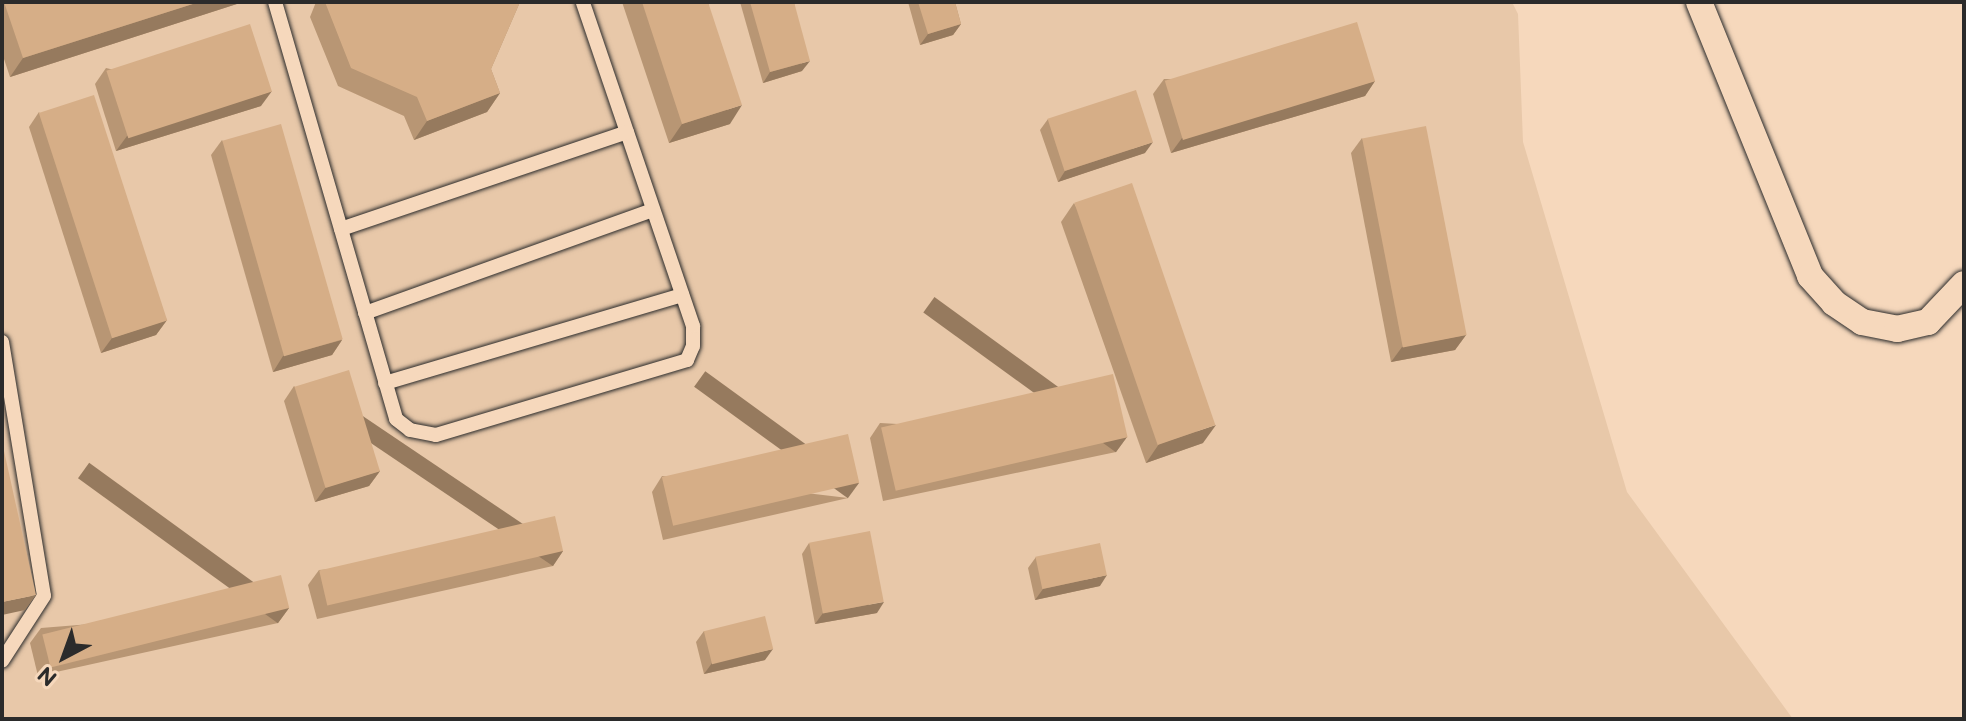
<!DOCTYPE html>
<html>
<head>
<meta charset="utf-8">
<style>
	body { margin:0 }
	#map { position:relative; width:1966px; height:721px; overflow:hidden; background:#f6d8bc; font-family:"Balsamiq Sans",sans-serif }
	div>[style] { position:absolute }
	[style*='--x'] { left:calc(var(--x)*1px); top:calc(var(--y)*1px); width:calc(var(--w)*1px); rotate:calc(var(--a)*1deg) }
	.built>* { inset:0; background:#e8c8a9 }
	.roads { filter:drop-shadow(0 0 2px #2b2b2b) drop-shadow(0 0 2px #2b2b2b) }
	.lane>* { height:14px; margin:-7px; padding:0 7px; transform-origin:7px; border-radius:7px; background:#f6d8bc }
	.street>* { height:26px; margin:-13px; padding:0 13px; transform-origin:13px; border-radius:13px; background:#f6d8bc }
	.wall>* { inset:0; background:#b89674 }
	.shaded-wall>* { inset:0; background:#967a5e; transform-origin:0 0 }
	.building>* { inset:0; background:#d6ae87; transform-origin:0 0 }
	span { translate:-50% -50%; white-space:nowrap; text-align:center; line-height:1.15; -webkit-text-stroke:7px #f6d8bc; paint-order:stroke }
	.frame { position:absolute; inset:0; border:4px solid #2b2b2b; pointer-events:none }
	.north { position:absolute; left:24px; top:617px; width:80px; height:80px; -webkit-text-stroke:6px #f6d8bc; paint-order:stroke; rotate:221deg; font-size:22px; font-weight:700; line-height:32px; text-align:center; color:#2b2b2b }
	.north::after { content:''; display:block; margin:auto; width:28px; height:36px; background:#2b2b2b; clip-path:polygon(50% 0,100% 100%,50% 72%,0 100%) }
</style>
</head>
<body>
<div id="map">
	<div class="built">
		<i style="clip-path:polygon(2px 2px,1512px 2px,1518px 14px,1523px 142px,1627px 492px,1793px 719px,2px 719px)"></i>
	</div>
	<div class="roads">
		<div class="lane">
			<i style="--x:275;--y:2;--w:434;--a:73.8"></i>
			<i style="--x:396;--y:419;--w:18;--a:38"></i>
			<i style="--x:410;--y:430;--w:26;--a:11"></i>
			<i style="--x:436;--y:435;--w:262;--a:-16.6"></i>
			<i style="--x:687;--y:360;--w:15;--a:-67"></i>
			<i style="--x:693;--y:346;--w:20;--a:-90"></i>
			<i style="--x:693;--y:326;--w:342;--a:-108.8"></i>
			<i style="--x:341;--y:229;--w:302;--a:-18.7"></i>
			<i style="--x:365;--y:313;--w:306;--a:-19.7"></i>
			<i style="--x:2;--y:342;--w:257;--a:80.6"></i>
			<i style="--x:44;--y:596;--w:77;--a:122.9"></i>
			<i style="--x:385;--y:383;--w:310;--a:-16.5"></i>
		</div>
		<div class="street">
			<i style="--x:1699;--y:2;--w:296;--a:67.9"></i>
			<i style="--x:1810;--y:276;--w:36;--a:48"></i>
			<i style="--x:1834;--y:303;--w:34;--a:34"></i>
			<i style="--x:1862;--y:322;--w:36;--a:11"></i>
			<i style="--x:1897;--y:329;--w:32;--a:-13"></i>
			<i style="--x:1928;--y:322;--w:52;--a:-46.5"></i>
		</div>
	</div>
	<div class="wall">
		<i style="clip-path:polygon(2px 2px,243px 2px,10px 77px,2px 53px)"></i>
		<i style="clip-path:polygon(316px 2px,520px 2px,491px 69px,500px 93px,487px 112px,414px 140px,404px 116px,338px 86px,310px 17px)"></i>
		<i style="clip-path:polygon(622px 2px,708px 2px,730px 124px,669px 143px)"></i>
		<i style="clip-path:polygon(740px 2px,794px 2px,802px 71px,763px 83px)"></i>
		<i style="clip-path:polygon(908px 2px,955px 2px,961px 24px,953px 35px,920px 45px)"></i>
		<i style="clip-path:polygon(106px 68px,261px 106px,116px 151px,95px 84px)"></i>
		<i style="clip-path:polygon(1164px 79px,1375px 81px,1365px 96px,1171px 153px,1153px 94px)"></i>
		<i style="clip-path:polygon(39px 112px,167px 320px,156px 335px,101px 353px,29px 127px)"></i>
		<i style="clip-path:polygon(1048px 119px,1145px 153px,1058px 182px,1040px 130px)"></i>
		<i style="clip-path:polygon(1362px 138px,1466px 335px,1455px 350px,1391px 362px,1351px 153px)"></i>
		<i style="clip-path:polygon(222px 140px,342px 340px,332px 355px,273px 372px,211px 155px)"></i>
		<i style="clip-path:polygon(1074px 203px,1203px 443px,1146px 463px,1061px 222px)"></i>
		<i style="clip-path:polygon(294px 386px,380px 471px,369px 486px,315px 502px,284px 401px)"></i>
		<i style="clip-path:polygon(880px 423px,1127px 437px,1116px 452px,883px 501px,870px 438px)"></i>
		<i style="clip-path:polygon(662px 476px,848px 498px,663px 540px,652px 492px)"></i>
		<i style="clip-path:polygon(809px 543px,877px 613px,815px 624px,802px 554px)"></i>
		<i style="clip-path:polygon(563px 551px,553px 566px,317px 619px,308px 585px,319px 570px)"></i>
		<i style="clip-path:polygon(1036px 557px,1100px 586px,1035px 600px,1028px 568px)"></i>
		<i style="clip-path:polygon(289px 608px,278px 623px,38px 676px,30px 643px,41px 628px)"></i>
		<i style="clip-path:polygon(704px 631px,765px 660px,704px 674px,696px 642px)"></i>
	</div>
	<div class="shaded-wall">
		<i style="clip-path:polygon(199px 2px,243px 2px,10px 77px,23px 58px)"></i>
		<i style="clip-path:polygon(961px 24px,953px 35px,920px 45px,928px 34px)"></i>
		<i style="clip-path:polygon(810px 61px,802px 71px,763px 83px,770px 72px)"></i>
		<i style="clip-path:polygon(1375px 81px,1365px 96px,1171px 153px,1182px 138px)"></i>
		<i style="clip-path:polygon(272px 91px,261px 106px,116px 151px,127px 136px)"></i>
		<i style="clip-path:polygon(500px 93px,487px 112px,414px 140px,427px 121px)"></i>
		<i style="clip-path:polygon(742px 105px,730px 124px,669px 143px,682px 124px)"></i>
		<i style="clip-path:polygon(1153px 142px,1145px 153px,1058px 182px,1065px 171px)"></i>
		<i style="clip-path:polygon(167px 320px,156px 335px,101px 353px,112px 338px)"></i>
		<i style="clip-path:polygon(1466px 335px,1455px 350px,1391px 362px,1402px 347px)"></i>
		<i style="clip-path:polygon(342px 340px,332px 355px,273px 372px,283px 356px)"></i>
		<i style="clip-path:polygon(1216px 425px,1203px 443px,1146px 463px,1159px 444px)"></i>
		<i style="left:1127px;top:437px;width:19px;height:238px;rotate:126deg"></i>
		<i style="clip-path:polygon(380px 471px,369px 486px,315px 502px,326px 487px)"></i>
		<i style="left:859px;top:483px;width:19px;height:190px;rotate:126deg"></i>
		<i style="left:563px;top:551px;width:18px;height:242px;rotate:124deg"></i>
		<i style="clip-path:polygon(1107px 575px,1100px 586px,1035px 600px,1043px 589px)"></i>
		<i style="clip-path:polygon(36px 595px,25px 610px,2px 615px,2px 602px)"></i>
		<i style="clip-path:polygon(884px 602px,877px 613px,815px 624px,823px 613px)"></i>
		<i style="left:289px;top:608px;width:19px;height:247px;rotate:126deg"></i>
		<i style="clip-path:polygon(773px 649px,765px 660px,704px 674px,712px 663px)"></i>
	</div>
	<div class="building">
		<i style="clip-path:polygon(4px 2px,199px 2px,23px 58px)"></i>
		<i style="clip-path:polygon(325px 2px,520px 2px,491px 69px,500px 93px,427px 121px,417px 97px,351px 68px)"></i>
		<i style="clip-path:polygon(642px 2px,708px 2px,742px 105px,682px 124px)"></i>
		<i style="clip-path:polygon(750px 2px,794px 2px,810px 61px,770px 72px)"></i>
		<i style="clip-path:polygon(918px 2px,955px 2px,961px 24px,928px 34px)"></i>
		<i style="left:1357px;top:22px;width:62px;height:201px;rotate:73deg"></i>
		<i style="left:250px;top:24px;width:71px;height:151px;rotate:72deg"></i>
		<i style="left:1136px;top:90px;width:55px;height:93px;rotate:72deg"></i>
		<i style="left:94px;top:95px;width:237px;height:58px;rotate:72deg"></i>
		<i style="left:281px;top:124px;width:224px;height:61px;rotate:74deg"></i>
		<i style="left:1426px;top:126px;width:213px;height:65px;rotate:79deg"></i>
		<i style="left:1132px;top:183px;width:256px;height:61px;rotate:71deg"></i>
		<i style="left:349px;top:370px;width:106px;height:57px;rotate:73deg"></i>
		<i style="left:1113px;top:374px;width:65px;height:238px;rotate:77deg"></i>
		<i style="left:848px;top:434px;width:50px;height:191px;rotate:77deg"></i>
		<i style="clip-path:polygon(2px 442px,36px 595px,2px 602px)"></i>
		<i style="left:555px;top:516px;width:36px;height:242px;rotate:77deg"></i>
		<i style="left:870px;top:531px;width:72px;height:62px;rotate:79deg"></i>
		<i style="left:1100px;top:543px;width:33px;height:66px;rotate:78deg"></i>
		<i style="left:281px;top:575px;width:34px;height:246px;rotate:76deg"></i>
		<i style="left:765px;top:616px;width:34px;height:63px;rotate:76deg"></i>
	</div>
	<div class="frame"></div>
	<div class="north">N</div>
</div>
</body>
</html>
